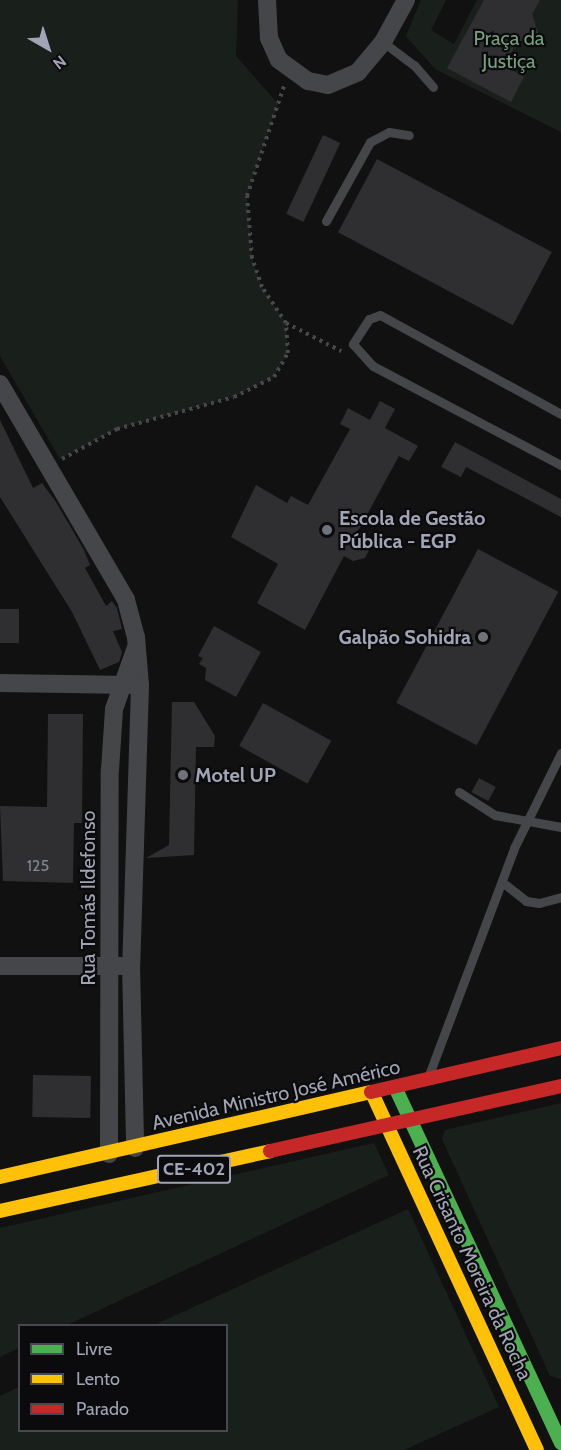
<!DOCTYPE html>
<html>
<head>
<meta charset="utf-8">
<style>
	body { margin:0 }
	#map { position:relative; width:561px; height:1450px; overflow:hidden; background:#111; font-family:Cabin,sans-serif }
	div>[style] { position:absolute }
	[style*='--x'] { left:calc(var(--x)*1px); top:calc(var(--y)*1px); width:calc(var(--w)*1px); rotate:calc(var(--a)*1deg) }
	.green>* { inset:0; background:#19201b }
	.building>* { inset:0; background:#2f2f31; transform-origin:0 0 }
	.path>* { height:4px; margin-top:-2px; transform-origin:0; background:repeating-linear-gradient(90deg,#47474c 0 3px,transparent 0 7.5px) }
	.lane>* { height:9px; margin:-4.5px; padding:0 4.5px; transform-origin:4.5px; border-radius:4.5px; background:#45464a }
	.street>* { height:18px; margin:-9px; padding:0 9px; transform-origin:9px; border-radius:9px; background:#45464a }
	.fast>* { height:14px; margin:-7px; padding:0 7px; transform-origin:7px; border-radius:7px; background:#4caf50 }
	.slow>* { height:14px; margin:-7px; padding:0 7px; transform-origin:7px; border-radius:7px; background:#ffc107 }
	.jam>* { height:14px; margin:-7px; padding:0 7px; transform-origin:7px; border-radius:7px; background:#c62828 }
	.dots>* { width:16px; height:16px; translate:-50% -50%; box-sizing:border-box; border:3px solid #0b0b0d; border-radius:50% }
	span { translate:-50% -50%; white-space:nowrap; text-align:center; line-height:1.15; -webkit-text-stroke:4.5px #0b0b0d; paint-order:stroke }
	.number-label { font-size:16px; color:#848793 }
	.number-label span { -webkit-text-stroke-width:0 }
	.shield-label span { padding:2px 4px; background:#0b0b0d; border:2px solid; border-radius:4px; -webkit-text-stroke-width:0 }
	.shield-label { font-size:18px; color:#a1a4b4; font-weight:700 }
	.park-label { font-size:20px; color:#76a07d }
	.poi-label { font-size:20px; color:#a1a4b4; font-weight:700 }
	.left { translate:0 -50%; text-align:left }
	.right { translate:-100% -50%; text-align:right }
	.street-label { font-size:20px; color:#a1a4b4 }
	.legend { position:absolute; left:18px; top:1324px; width:210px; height:108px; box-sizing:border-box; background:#0b0b0d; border:2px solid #474850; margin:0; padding:8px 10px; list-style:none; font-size:18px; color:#a1a4b4 }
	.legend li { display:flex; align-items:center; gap:12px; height:30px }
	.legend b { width:30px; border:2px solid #474850 }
	.north { position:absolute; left:18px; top:18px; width:60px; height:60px; -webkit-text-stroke:4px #0b0b0d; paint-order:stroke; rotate:141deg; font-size:16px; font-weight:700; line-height:24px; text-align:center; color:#a1a4b4 }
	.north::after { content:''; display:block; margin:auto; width:21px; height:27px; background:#a1a4b4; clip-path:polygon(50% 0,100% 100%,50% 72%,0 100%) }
</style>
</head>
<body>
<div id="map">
	<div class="green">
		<i style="clip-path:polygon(0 0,238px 0,236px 56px,278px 104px,247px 196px,252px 258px,262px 287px,286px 323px,288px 353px,274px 377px,234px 397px,117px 429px,60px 459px,0 356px)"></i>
		<i style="clip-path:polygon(421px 0,446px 0,431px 30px,454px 44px,477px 0,561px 0,561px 132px,435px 69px,406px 36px)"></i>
		<i style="clip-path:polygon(561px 1103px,561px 1379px,550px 1376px,442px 1139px,445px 1130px)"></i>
		<i style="clip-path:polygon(374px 1143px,389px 1175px,67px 1325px,20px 1326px,19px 1348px,0 1357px,0 1228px)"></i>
		<i style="clip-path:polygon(408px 1209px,499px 1407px,404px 1450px,0 1450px,0 1396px,19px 1387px,20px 1430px,226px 1430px,226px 1326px,154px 1325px)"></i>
	</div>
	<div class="building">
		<i style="clip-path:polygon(484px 0,540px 0,532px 14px,539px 36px,517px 42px,504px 66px,524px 77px,511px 102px,447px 68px)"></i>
		<i style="left:323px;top:135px;width:19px;height:87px;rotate:25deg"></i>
		<i style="left:377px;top:159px;width:198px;height:83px;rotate:28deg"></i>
		<i style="clip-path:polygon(380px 401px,395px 409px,385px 428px,418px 446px,409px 461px,399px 456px,358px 531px,369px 537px,371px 546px,365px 558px,353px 561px,344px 556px,305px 630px,257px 603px,278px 564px,231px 537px,256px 485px,287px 503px,291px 496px,308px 505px,350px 429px,340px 424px,348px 408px,370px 420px)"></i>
		<i style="clip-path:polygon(0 420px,33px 488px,42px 483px,56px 502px,84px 550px,90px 565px,85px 568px,106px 606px,112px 601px,117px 608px,122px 629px,113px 631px,122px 652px,119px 662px,100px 670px,72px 612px,0 497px)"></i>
		<i style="clip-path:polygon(455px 442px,561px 499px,561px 517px,466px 467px,461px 477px,441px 467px)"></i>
		<i style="left:478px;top:549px;width:91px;height:174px;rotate:28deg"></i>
		<i style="left:0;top:609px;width:19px;height:34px"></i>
		<i style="clip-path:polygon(214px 626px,261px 652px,236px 697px,205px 680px,206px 668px,199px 664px,203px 658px,198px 656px)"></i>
		<i style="clip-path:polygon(172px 702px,194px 702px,215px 736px,214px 747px,196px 747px,194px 855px,146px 858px,169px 845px)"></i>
		<i style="left:263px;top:703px;width:78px;height:49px;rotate:29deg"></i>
		<i style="clip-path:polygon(48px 714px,83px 714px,82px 823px,74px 823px,73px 883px,3px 881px,0 806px,47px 807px)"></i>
		<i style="left:479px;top:778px;width:19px;height:16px;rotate:28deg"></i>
		<i style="left:33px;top:1075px;width:58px;height:42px;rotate:1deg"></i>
	</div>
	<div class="path">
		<i style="--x:286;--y:323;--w:62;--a:27"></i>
		<i style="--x:62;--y:459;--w:63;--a:-28.6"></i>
		<i style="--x:117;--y:429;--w:121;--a:-15.3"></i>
		<i style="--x:234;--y:397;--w:45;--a:-26.6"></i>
		<i style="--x:274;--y:377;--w:28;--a:-60"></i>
		<i style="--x:288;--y:353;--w:30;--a:-94"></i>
		<i style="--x:286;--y:323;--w:43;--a:-123.7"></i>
		<i style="--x:262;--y:287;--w:31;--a:-109"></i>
		<i style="--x:252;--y:258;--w:62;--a:-94.6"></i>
		<i style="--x:247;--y:196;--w:116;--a:-71.4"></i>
	</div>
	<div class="lane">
		<i style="--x:383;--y:42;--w:39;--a:37"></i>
		<i style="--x:414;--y:65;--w:29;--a:49"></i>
		<i style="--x:326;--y:221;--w:90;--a:-60.9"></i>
		<i style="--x:370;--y:142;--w:21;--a:-28"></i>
		<i style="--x:389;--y:132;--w:20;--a:9"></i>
		<i style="--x:561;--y:414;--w:206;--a:-151.3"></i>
		<i style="--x:380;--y:315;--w:12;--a:160"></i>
		<i style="--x:369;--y:319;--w:30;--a:123"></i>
		<i style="--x:353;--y:344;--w:30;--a:48"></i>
		<i style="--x:373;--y:366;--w:212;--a:27.8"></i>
		<i style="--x:459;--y:792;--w:43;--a:32.6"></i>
		<i style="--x:495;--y:815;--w:67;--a:10.3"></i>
		<i style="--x:502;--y:882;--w:31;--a:38"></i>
		<i style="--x:526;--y:901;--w:13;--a:9"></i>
		<i style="--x:539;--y:903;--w:23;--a:-15"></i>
		<i style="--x:430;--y:1072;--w:239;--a:-69.4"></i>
		<i style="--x:514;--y:848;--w:106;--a:-63.7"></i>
	</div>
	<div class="street">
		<i style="--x:267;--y:0;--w:38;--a:87"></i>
		<i style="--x:269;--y:38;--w:24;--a:66"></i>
		<i style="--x:279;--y:60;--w:36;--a:36"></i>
		<i style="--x:308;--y:81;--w:20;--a:11"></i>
		<i style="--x:328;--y:85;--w:33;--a:-23"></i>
		<i style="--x:358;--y:72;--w:39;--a:-50"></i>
		<i style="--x:383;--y:42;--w:48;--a:-61.3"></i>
		<i style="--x:0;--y:384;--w:250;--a:59.7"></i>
		<i style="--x:126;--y:600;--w:38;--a:75"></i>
		<i style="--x:136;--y:637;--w:49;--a:85.3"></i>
		<i style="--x:140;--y:686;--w:279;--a:91.8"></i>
		<i style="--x:131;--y:965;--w:183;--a:88.7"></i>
		<i style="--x:0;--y:683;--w:132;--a:0.9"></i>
		<i style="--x:0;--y:966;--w:121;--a:0"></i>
		<i style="--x:109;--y:1154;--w:384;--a:-89.9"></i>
		<i style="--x:110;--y:770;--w:61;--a:-86.2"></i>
		<i style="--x:114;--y:709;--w:63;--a:-70.4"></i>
	</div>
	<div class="fast">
		<i style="--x:395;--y:1087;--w:393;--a:65"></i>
	</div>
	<div class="slow">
		<i style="--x:372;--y:1093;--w:393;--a:65.2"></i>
		<i style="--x:0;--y:1177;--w:381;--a:-12.9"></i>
		<i style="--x:0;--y:1211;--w:277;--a:-12.5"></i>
	</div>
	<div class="jam">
		<i style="--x:371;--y:1092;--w:195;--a:-13"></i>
		<i style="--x:270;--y:1151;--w:298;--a:-12.6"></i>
	</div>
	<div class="dots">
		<i style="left:327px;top:530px;background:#6f717b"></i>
		<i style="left:483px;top:637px;background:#6f717b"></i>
		<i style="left:183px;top:775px;background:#6f717b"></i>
	</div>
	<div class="number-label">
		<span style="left:38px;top:866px">125</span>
	</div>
	<div class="shield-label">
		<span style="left:194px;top:1169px">CE-402</span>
	</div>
	<div class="park-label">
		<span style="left:509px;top:50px">Praça da<br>Justiça</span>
	</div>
	<div class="poi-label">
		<span class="left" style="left:339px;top:530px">Escola de Gestão<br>Pública - EGP</span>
		<span class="right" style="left:471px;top:637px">Galpão Sohidra</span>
		<span class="left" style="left:195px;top:775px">Motel UP</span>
	</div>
	<div class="street-label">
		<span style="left:88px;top:898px;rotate:-90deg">Rua Tomás Ildefonso</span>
		<span style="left:276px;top:1095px;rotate:-13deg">Avenida Ministro José Américo</span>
		<span style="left:472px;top:1263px;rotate:65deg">Rua Crisanto Moreira da Rocha</span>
	</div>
	<ul class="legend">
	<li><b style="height:8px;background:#4caf50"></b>Livre</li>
	<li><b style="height:8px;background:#ffc107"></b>Lento</li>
	<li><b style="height:8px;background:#c62828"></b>Parado</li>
	</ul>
	<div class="north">N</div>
</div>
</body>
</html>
